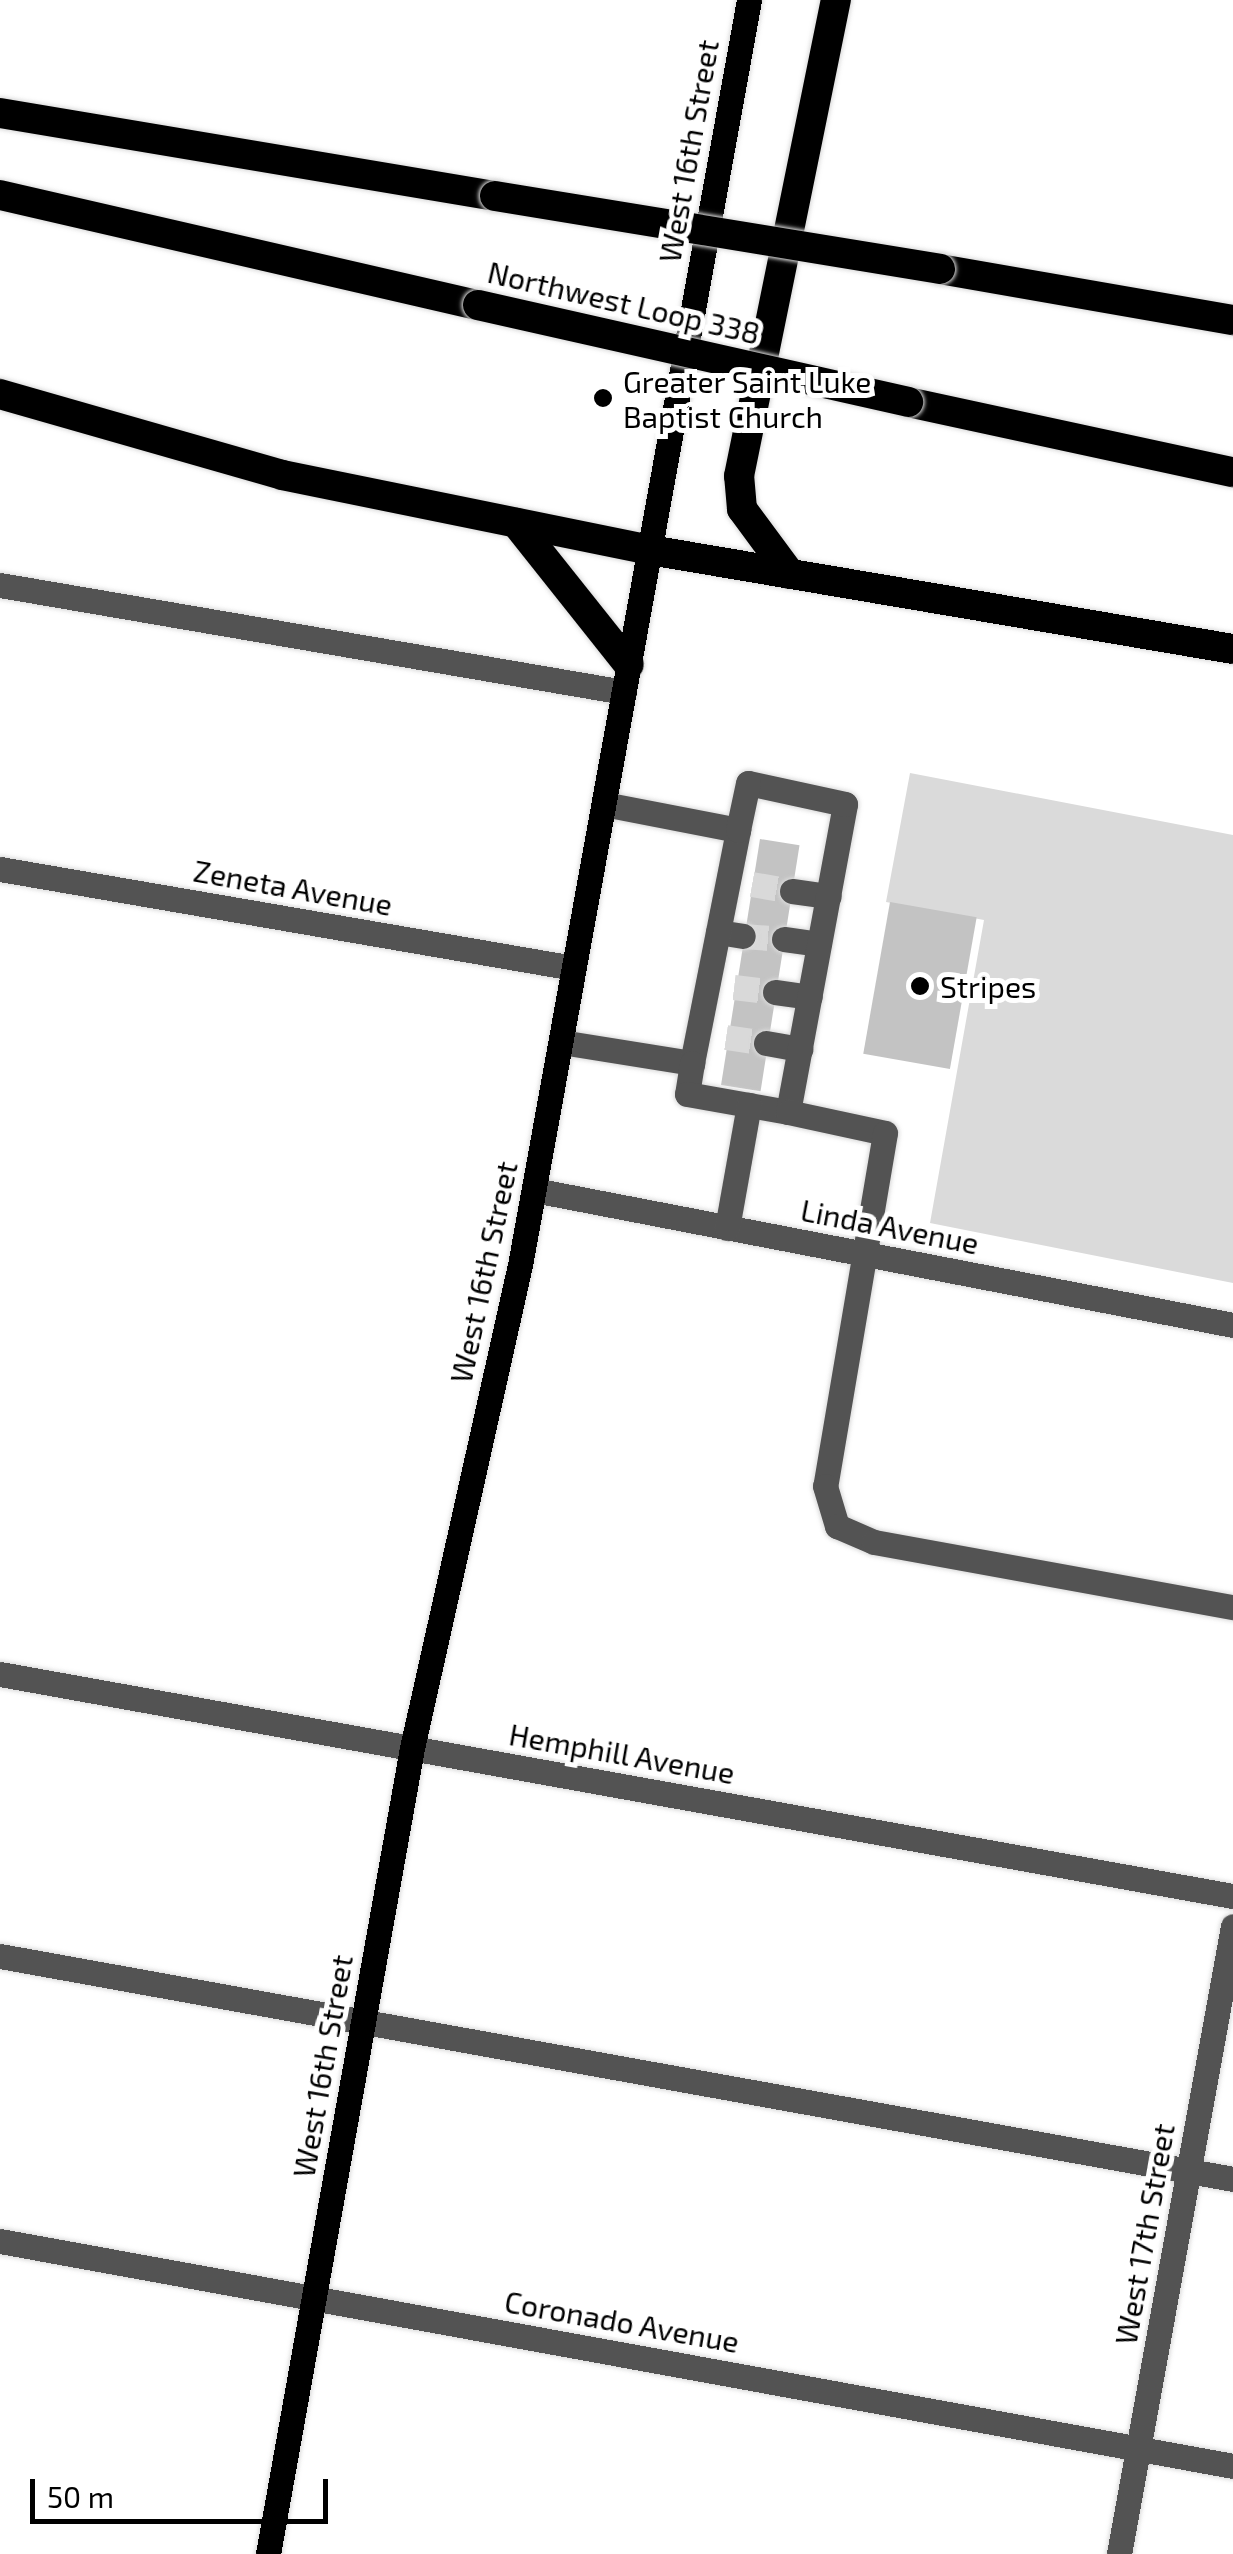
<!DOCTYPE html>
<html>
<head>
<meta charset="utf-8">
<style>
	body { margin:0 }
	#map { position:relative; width:1233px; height:2554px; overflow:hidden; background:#fff; font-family:"Exo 2",sans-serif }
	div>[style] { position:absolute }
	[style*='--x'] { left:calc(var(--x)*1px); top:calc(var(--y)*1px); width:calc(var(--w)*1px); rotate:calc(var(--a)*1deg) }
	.green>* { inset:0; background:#dadada }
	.building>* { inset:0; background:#c3c3c3; transform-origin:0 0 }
	.minor-tunnel>* { height:25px; margin-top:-12.5px; transform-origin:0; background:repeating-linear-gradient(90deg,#d9d9d9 0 25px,transparent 0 37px) }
	.roads { filter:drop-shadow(0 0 2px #dbdbdb) drop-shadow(0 0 2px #dbdbdb) }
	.minor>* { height:25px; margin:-12.5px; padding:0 12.5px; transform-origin:12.5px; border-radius:12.5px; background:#535353 }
	.major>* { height:25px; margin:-12.5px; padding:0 12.5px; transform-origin:12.5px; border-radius:12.5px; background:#000 }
	.highway>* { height:30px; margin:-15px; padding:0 15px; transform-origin:15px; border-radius:15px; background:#000 }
	.bridges { filter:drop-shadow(0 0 2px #dbdbdb) drop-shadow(0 0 2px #dbdbdb) }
	.highway-bridge>* { height:30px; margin:-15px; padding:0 15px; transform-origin:15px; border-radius:15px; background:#000 }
	.dots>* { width:28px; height:28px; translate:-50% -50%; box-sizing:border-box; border:5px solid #fff; border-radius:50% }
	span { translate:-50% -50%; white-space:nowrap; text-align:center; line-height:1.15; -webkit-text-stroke:10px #fff; paint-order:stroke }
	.street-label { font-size:30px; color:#000 }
	.poi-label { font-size:30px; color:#000 }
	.left { translate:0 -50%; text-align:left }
	.scale { position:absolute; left:30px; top:2479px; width:298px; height:45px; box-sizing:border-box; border:5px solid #000; border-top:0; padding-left:12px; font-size:30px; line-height:35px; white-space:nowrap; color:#000; -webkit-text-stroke:8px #fff; paint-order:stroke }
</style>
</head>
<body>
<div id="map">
	<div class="green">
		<i style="clip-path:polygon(910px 773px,1233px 835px,1233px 1283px,930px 1223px,984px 920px,886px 902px)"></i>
	</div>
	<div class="building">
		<i style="left:760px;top:839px;width:40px;height:249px;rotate:9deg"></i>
		<i style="left:890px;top:902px;width:88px;height:154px;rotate:10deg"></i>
	</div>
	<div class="minor-tunnel">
		<i style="--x:752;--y:884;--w:41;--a:9.9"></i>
		<i style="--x:743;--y:936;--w:41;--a:4.2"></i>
		<i style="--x:734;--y:987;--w:41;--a:7"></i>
		<i style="--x:726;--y:1037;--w:40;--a:8.5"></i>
	</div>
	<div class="roads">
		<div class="minor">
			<i style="--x:0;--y:585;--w:633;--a:9.73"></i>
			<i style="--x:0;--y:869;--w:582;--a:9.79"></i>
			<i style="--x:792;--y:891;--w:37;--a:8"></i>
			<i style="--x:718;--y:932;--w:25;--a:9"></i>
			<i style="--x:784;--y:939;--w:35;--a:8"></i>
			<i style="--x:775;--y:992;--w:35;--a:8"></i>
			<i style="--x:561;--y:1042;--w:133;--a:9.1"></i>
			<i style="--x:692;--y:1063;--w:237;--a:-78.8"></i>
			<i style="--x:738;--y:830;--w:136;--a:-169"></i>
			<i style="--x:766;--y:1043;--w:35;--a:10"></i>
			<i style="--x:692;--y:1063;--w:31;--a:99"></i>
			<i style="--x:687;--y:1094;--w:103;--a:10.1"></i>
			<i style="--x:788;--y:1112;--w:313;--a:-79.5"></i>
			<i style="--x:845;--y:804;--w:99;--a:-167.8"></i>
			<i style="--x:748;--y:783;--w:48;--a:102"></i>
			<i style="--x:788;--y:1112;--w:99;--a:12.2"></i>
			<i style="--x:885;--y:1133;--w:358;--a:99.6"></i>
			<i style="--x:825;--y:1486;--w:42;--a:73.3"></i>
			<i style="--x:837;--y:1526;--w:40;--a:23.4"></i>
			<i style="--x:874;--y:1542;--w:365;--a:10.3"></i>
			<i style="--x:534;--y:1190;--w:712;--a:10.93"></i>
			<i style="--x:727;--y:1228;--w:125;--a:-79.9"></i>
			<i style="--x:0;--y:1674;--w:1253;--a:10.21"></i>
			<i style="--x:0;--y:1956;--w:1253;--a:10.25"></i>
			<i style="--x:0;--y:2241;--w:1253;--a:10.34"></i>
			<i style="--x:1119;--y:2554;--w:638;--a:-79.71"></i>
		</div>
		<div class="major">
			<i style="--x:268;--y:2554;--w:819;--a:-79.87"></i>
			<i style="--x:412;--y:1748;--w:495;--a:-77.4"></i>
			<i style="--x:520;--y:1265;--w:1286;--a:-79.74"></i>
		</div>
		<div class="highway">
			<i style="--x:0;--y:113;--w:502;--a:9.52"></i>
			<i style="--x:0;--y:195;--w:490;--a:13"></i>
			<i style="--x:940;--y:269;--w:297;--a:9.9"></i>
			<i style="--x:0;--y:394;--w:293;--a:16"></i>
			<i style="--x:282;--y:475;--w:376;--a:11.5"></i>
			<i style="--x:650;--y:550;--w:591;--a:9.64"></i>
			<i style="--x:908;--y:402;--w:332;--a:12.2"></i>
			<i style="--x:516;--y:523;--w:181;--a:51.5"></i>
			<i style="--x:790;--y:574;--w:81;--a:-126.4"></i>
			<i style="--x:742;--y:509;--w:33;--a:-95"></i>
			<i style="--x:739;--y:476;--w:486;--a:-78.5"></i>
		</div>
	</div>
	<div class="bridges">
		<div class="highway-bridge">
			<i style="--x:495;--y:196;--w:451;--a:9.3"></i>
			<i style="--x:478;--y:305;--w:441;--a:12.7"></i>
		</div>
	</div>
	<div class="dots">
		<i style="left:603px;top:398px;background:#000"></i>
		<i style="left:920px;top:986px;background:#000"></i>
	</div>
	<div class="street-label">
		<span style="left:688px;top:151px;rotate:-80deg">West 16th Street</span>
		<span style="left:624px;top:302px;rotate:13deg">Northwest Loop 338</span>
		<span style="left:293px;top:887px;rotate:10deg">Zeneta Avenue</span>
		<span style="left:890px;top:1226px;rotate:11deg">Linda Avenue</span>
		<span style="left:483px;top:1272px;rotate:-78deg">West 16th Street</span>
		<span style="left:622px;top:1753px;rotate:10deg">Hemphill Avenue</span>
		<span style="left:322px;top:2066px;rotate:-80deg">West 16th Street</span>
		<span style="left:1144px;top:2234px;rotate:-80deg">West 17th Street</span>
		<span style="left:622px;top:2321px;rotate:10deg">Coronado Avenue</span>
	</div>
	<div class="poi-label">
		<span class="left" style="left:623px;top:398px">Greater Saint Luke<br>Baptist Church</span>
		<span class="left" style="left:940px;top:986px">Stripes</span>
	</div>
	<div class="scale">50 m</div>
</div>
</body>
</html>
